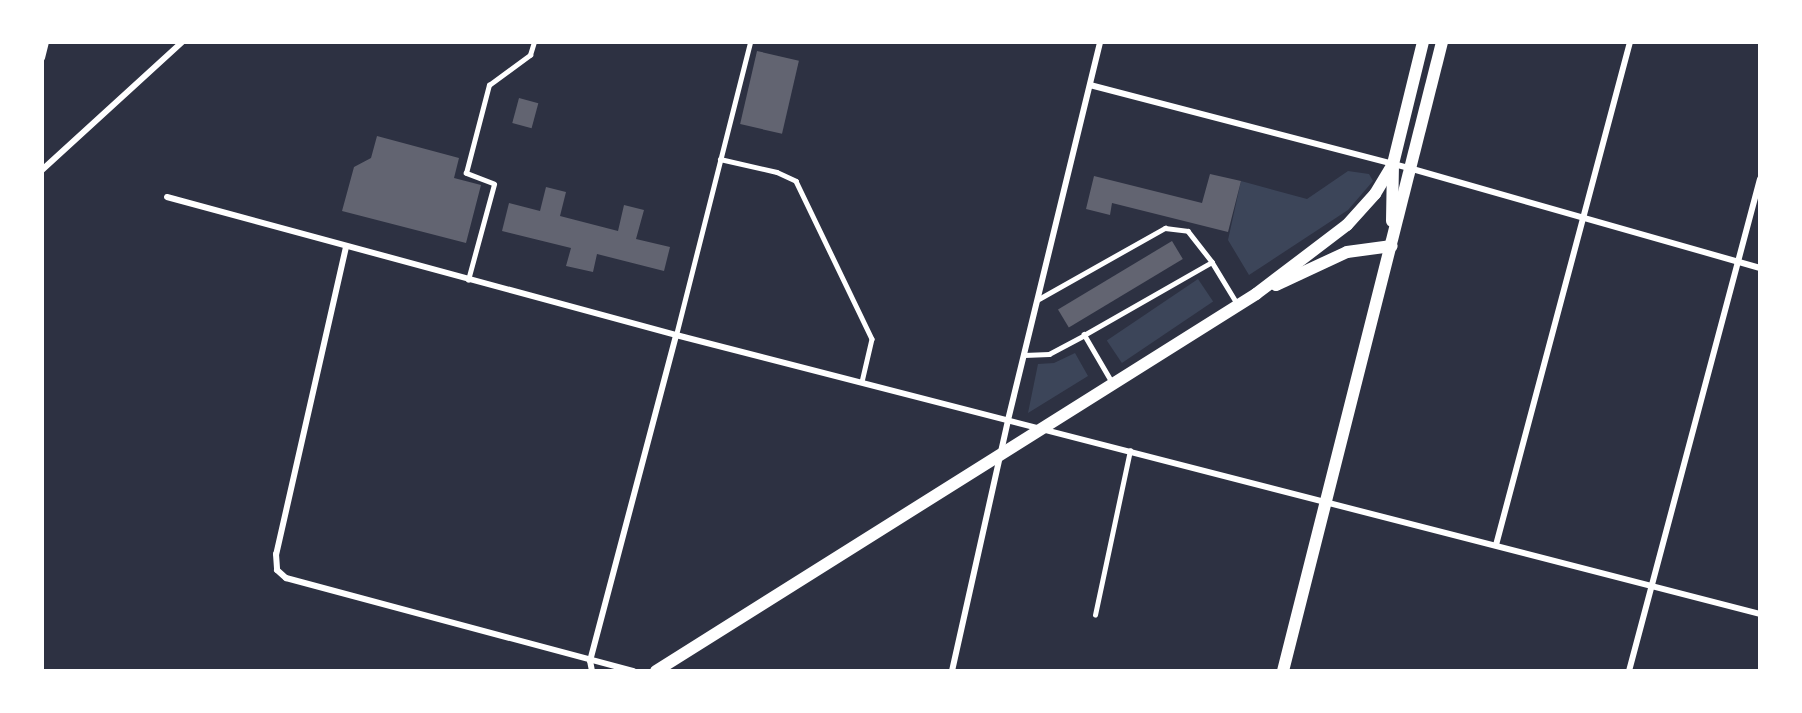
<!DOCTYPE html>
<html>
<head>
<meta charset="utf-8">
<style>
	body { margin:0 }
	#map { position:relative; width:1802px; height:713px; overflow:hidden; background:#2d3142; font-family:"Asap Condensed",sans-serif }
	div>[style] { position:absolute }
	[style*='--x'] { left:calc(var(--x)*1px); top:calc(var(--y)*1px); width:calc(var(--w)*1px); rotate:calc(var(--a)*1deg) }
	.green>* { inset:0; background:#3c4559; transform-origin:0 0 }
	.building>* { inset:0; background:#626471; transform-origin:0 0 }
	.service>* { height:4.5px; margin:-2.25px; padding:0 2.25px; transform-origin:2.25px; border-radius:2.25px; background:#fff }
	.minor>* { height:6px; margin:-3px; padding:0 3px; transform-origin:3px; border-radius:3px; background:#fff }
	.secondary>* { height:12px; margin:-6px; padding:0 6px; transform-origin:6px; border-radius:6px; background:#fff }
	span { translate:-50% -50%; white-space:nowrap; text-align:center; line-height:1.15; -webkit-text-stroke:4.5px #fff; paint-order:stroke }
	.frame { position:absolute; inset:0; border:44px solid #fff; pointer-events:none }
</style>
</head>
<body>
<div id="map">
	<div class="green">
		<i style="clip-path:polygon(1348px 171px,1369px 174px,1373px 181px,1348px 210px,1249px 275px,1228px 240px,1241px 181px,1307px 199px)"></i>
		<i style="left:1198px;top:279px;width:27px;height:110px;rotate:56deg"></i>
		<i style="clip-path:polygon(1075px 353px,1088px 376px,1028px 413px,1038px 364px,1054px 363px)"></i>
	</div>
	<div class="building">
		<i style="left:757px;top:51px;width:43px;height:75px;rotate:13deg"></i>
		<i style="left:519px;top:98px;width:20px;height:26px;rotate:15deg"></i>
		<i style="clip-path:polygon(377px 136px,459px 158px,454px 178px,481px 185px,466px 243px,342px 211px,354px 167px,371px 158px)"></i>
		<i style="clip-path:polygon(1210px 174px,1241px 181px,1228px 232px,1112px 203px,1110px 215px,1086px 209px,1094px 176px,1202px 203px)"></i>
		<i style="clip-path:polygon(546px 187px,566px 192px,560px 216px,618px 231px,624px 205px,644px 210px,636px 239px,670px 247px,664px 271px,597px 254px,593px 272px,566px 266px,571px 248px,502px 231px,509px 203px,540px 211px)"></i>
		<i style="left:1172px;top:241px;width:21px;height:133px;rotate:59deg"></i>
	</div>
	<div class="service">
		<i style="--x:720;--y:159;--w:58;--a:12.8"></i>
		<i style="--x:777;--y:172;--w:21;--a:25"></i>
		<i style="--x:796;--y:181;--w:175;--a:64.3"></i>
		<i style="--x:872;--y:339;--w:44;--a:103.1"></i>
		<i style="--x:468;--y:280;--w:99;--a:-74.8"></i>
		<i style="--x:494;--y:184;--w:30;--a:-159"></i>
		<i style="--x:466;--y:173;--w:91;--a:-75.4"></i>
		<i style="--x:489;--y:85;--w:51;--a:-36.2"></i>
		<i style="--x:530;--y:55;--w:14;--a:-73"></i>
		<i style="--x:1037;--y:300;--w:147;--a:-29.4"></i>
		<i style="--x:1165;--y:228;--w:23;--a:7"></i>
		<i style="--x:1188;--y:231;--w:39;--a:52"></i>
		<i style="--x:676;--y:335;--w:302;--a:-75.8"></i>
		<i style="--x:1024;--y:355;--w:25;--a:-2"></i>
		<i style="--x:1049;--y:354;--w:40;--a:-28"></i>
		<i style="--x:1112;--y:383;--w:56;--a:-120.3"></i>
		<i style="--x:1084;--y:335;--w:147;--a:-29.7"></i>
		<i style="--x:1212;--y:262;--w:50;--a:58.8"></i>
		<i style="--x:1095;--y:615;--w:168;--a:-78"></i>
	</div>
	<div class="minor">
		<i style="--x:42;--y:58;--w:16;--a:-76"></i>
		<i style="--x:1090;--y:85;--w:330;--a:14.6"></i>
		<i style="--x:1409;--y:168;--w:365;--a:15.9"></i>
		<i style="--x:42;--y:170;--w:190;--a:-42.4"></i>
		<i style="--x:167;--y:197;--w:527;--a:15.17"></i>
		<i style="--x:676;--y:335;--w:1119;--a:14.43"></i>
		<i style="--x:346;--y:247;--w:315;--a:102.8"></i>
		<i style="--x:276;--y:554;--w:16;--a:86"></i>
		<i style="--x:277;--y:570;--w:12;--a:42"></i>
		<i style="--x:286;--y:578;--w:360;--a:15"></i>
		<i style="--x:1496;--y:545;--w:521;--a:-75.08"></i>
		<i style="--x:592;--y:671;--w:10;--a:-101"></i>
		<i style="--x:590;--y:661;--w:337;--a:-75.2"></i>
		<i style="--x:952;--y:671;--w:257;--a:-77.4"></i>
		<i style="--x:1008;--y:420;--w:389;--a:-76.3"></i>
		<i style="--x:1629;--y:671;--w:509;--a:-75.09"></i>
	</div>
	<div class="secondary">
		<i style="--x:1392;--y:221;--w:57;--a:-89"></i>
		<i style="--x:1393;--y:164;--w:126;--a:-76.2"></i>
		<i style="--x:1276;--y:285;--w:78;--a:-24.9"></i>
		<i style="--x:1347;--y:252;--w:45;--a:-7.6"></i>
		<i style="--x:656;--y:671;--w:709;--a:-32.14"></i>
		<i style="--x:1256;--y:294;--w:114;--a:-37.2"></i>
		<i style="--x:1347;--y:225;--w:42;--a:-47.9"></i>
		<i style="--x:1375;--y:194;--w:35;--a:-59"></i>
		<i style="--x:1283;--y:671;--w:649;--a:-75.81"></i>
	</div>
	<div class="frame"></div>
</div>
</body>
</html>
